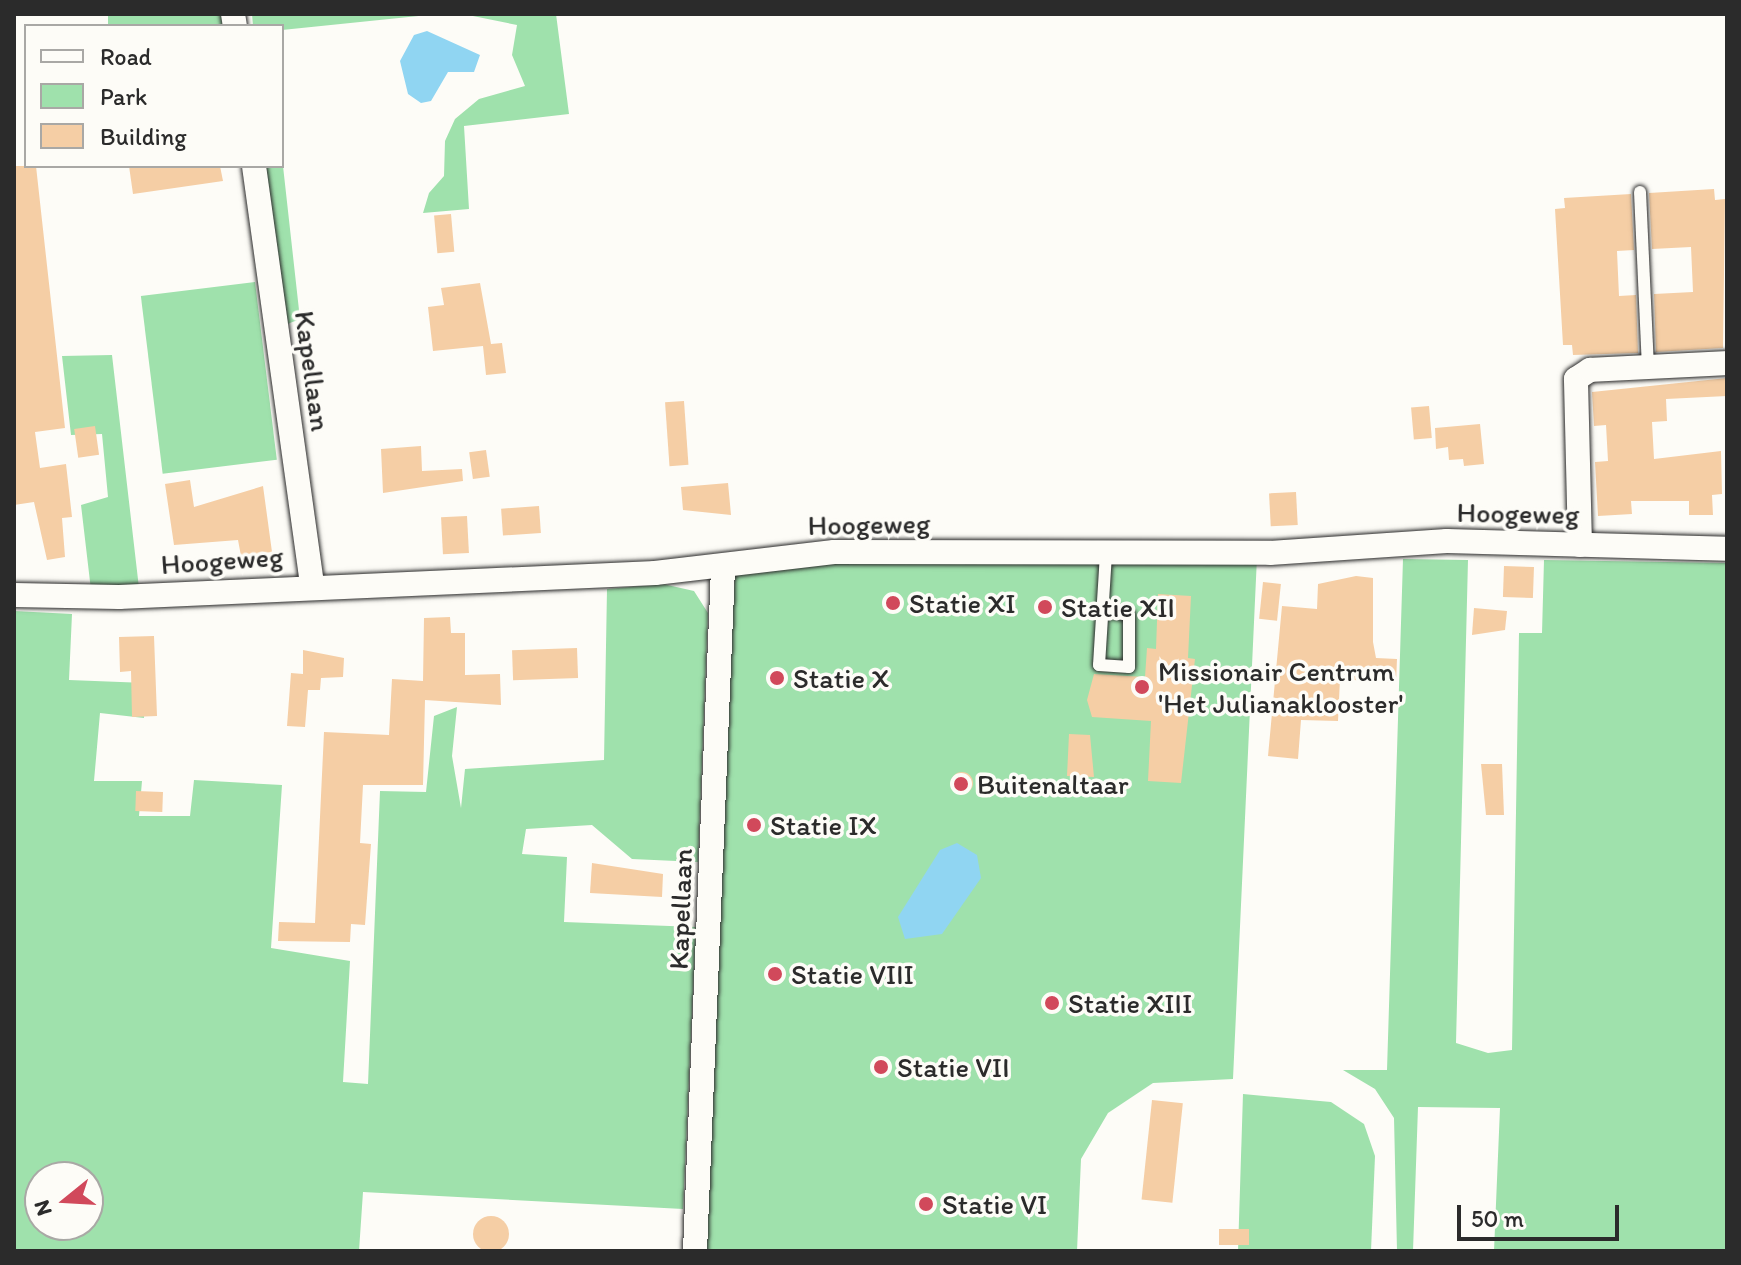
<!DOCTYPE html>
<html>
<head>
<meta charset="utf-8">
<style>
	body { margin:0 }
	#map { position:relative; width:1741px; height:1265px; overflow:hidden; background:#fdfcf7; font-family:Itim,sans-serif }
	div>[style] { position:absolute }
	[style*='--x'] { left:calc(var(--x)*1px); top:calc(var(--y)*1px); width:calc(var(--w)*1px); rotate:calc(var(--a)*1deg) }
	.green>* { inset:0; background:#9fe1ac; transform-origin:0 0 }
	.water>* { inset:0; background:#90d5f2 }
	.building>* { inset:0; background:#f5cea5; transform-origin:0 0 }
	.round { border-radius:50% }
	.roads { filter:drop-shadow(0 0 2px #2b2b2b) drop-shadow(0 0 2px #2b2b2b) }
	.service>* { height:12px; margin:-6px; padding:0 6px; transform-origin:6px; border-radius:6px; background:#fdfcf7 }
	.minor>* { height:24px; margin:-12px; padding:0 12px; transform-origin:12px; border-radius:12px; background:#fdfcf7 }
	.dots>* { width:22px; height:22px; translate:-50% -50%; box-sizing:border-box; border:4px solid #fdfcf7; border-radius:50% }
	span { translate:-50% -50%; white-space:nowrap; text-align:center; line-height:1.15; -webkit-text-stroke:7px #fdfcf7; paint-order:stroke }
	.street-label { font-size:28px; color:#2b2b2b }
	.poi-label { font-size:28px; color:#2b2b2b }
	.left { translate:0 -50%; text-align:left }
	.frame { position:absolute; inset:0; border:16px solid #2b2b2b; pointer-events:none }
	.legend { position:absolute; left:24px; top:24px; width:260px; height:144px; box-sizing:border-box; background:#fdfcf7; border:2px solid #a9a8a5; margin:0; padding:10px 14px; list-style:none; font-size:24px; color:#2b2b2b }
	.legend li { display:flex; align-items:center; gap:16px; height:40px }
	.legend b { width:40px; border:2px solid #a9a8a5 }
	.north { position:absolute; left:24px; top:1161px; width:80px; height:80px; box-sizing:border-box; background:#fdfcf7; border:2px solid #a9a8a5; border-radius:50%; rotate:252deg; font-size:22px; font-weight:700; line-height:32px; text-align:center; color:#2b2b2b }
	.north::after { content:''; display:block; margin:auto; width:28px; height:36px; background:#d1495b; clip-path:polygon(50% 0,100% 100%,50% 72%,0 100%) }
	.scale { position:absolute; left:1457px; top:1205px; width:162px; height:36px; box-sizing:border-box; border:4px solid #2b2b2b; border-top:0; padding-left:10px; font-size:24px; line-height:28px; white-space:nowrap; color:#2b2b2b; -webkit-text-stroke:6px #fdfcf7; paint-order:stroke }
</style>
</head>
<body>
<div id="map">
	<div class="green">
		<i style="left:108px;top:14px;width:114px;height:12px"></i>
		<i style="clip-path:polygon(252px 14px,438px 14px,282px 30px,253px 26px)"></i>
		<i style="clip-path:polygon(463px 14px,556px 14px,569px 114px,464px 126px,469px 209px,423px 213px,429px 193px,444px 176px,445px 141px,455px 119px,479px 99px,525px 86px,512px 55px,517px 25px)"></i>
		<i style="clip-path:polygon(282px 157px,300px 319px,285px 325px,262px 166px,282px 166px)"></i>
		<i style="left:255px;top:282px;width:179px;height:115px;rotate:83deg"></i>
		<i style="clip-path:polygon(112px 355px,139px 588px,91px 590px,81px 505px,108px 497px,102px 434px,71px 435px,62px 356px)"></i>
		<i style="clip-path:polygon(1257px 557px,1233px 1079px,1153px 1083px,1108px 1113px,1081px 1159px,1077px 1251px,697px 1251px,735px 573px,832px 559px)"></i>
		<i style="clip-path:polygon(1403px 559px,1468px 560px,1456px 1043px,1488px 1053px,1512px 1050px,1519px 633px,1542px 633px,1544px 560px,1727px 563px,1727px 1251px,1494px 1251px,1500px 1108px,1418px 1107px,1413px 1251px,1397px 1251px,1394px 1118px,1375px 1089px,1343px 1070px,1387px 1070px)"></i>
		<i style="clip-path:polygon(evenodd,663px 584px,694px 591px,708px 613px,698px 862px,632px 859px,592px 825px,526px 829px,522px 854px,567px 857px,564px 922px,696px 927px,683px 1209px,363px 1192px,359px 1251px,14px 1251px,14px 611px,72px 614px,69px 680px,146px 683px,144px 718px,100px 713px,94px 781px,142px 781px,139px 816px,190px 816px,194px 780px,282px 785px,271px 948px,350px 961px,343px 1082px,368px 1084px,380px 791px,426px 792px,434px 716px,457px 707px,452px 756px,461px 808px,465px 769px,604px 760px,607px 589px,663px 584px,40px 1177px,88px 1177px,88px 1225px,40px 1225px,40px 1177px)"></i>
		<i style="clip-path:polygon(1243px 1094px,1331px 1102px,1364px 1124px,1375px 1156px,1371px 1251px,1238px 1251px)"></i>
	</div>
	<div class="water">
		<i style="clip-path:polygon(427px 31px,480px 55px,474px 72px,448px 72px,431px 101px,421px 103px,408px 94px,400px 61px,414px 35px)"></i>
		<i style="clip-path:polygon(957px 843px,977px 855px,981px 878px,942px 934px,905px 939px,898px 917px,940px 850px)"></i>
	</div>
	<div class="building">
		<i style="clip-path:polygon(14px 166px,36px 166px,65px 428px,35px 432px,40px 468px,66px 464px,72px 517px,62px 518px,65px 557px,47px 560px,34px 502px,14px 505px)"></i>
		<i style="clip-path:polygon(129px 166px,220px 166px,223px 181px,133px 194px)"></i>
		<i style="clip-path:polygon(1714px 189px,1715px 200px,1725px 199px,1723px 348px,1656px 352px,1654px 294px,1693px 292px,1691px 247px,1652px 249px,1649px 193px)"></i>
		<i style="clip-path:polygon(1631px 194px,1634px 250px,1617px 251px,1619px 296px,1636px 295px,1638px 353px,1573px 355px,1572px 345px,1563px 345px,1555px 209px,1565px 208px,1564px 198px)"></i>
		<i style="left:451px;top:214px;width:38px;height:17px;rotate:85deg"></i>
		<i style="clip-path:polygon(480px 283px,491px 344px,502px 343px,506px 373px,486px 375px,483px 346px,433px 351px,428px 307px,444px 305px,441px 288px)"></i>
		<i style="clip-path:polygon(1727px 378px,1727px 396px,1666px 399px,1667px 421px,1652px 422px,1654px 459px,1721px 451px,1722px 494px,1712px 495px,1713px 515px,1689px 515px,1689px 501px,1631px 501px,1632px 514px,1598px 516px,1595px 462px,1608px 461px,1606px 425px,1594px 426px,1592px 392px)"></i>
		<i style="left:684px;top:401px;width:64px;height:19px;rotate:86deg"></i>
		<i style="left:1429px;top:406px;width:32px;height:18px;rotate:85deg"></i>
		<i style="clip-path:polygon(1480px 424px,1484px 464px,1464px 466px,1463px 459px,1449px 460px,1448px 447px,1436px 449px,1435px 428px)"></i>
		<i style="left:95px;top:426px;width:29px;height:21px;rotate:82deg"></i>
		<i style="clip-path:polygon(421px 446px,422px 471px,462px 469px,463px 481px,383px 493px,381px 449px)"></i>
		<i style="left:486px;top:450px;width:27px;height:17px;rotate:82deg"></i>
		<i style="clip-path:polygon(190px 480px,194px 507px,263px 486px,272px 552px,241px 556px,238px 540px,174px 545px,165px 484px)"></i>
		<i style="clip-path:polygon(728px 483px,731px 515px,683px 510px,681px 487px)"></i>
		<i style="left:1296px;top:492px;width:33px;height:27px;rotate:87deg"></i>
		<i style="left:539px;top:506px;width:27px;height:38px;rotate:86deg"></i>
		<i style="left:467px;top:516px;width:37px;height:26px;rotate:87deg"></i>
		<i style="left:1504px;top:566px;width:30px;height:31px;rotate:2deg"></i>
		<i style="clip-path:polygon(1356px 576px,1373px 578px,1373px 642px,1376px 658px,1397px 659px,1396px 683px,1340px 679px,1338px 721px,1301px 720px,1298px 759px,1268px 756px,1282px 606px,1317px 609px,1318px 584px)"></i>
		<i style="left:1263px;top:582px;width:18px;height:37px;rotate:6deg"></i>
		<i style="clip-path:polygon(1158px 594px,1191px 596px,1188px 658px,1195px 659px,1181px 783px,1148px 781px,1151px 721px,1092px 717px,1087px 700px,1094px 674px,1145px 677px,1147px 648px,1156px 649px)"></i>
		<i style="clip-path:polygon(1474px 608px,1507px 611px,1505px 630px,1472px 635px)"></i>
		<i style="clip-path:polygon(450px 617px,451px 633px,465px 633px,465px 675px,500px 674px,501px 705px,425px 700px,423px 785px,363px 785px,360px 843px,371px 844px,365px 925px,351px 924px,350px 942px,278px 941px,279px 922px,315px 923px,324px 732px,389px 735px,392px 679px,423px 681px,424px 618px)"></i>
		<i style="clip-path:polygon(154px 636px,157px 716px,132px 717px,131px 671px,120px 672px,119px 637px)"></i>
		<i style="left:577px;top:648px;width:30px;height:65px;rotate:88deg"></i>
		<i style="clip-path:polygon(303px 650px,344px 658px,343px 677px,321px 678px,320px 690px,308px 690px,305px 727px,287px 726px,291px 673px,303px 674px)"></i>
		<i style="clip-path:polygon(1069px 734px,1090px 735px,1094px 777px,1067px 776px)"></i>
		<i style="clip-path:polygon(1481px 764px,1502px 764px,1504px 815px,1486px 815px)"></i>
		<i class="round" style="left:951px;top:772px;width:22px;height:22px"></i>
		<i style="left:136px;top:791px;width:27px;height:20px;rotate:2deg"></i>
		<i style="clip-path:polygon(592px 863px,663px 874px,662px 897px,590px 893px)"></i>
		<i style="left:1152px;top:1100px;width:31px;height:100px;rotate:6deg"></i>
		<i class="round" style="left:473px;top:1216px;width:36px;height:36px"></i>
		<i style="left:1219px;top:1229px;width:30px;height:16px"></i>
	</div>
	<div class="roads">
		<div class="service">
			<i style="--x:1640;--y:192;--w:175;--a:87.4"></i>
			<i style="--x:1102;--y:611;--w:27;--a:8"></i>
			<i style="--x:1129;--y:615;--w:52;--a:90"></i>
			<i style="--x:1129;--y:667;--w:30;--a:-176"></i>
			<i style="--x:1099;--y:665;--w:110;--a:-86.4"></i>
		</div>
		<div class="minor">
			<i style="--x:233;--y:14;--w:12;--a:81"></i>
			<i style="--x:254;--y:166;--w:423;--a:82.1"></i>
			<i style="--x:1580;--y:545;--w:166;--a:-91.4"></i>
			<i style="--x:1576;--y:379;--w:17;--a:-33"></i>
			<i style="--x:1590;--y:370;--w:137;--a:-2.9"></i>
			<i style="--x:14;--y:595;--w:105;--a:1.1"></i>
			<i style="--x:119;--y:597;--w:537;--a:-2.56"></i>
			<i style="--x:655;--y:573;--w:180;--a:-6.7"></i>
			<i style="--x:834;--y:552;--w:436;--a:0.1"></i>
			<i style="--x:1270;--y:553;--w:177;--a:-3.9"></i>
			<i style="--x:1447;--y:541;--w:280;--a:1.6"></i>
			<i style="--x:695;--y:1251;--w:684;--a:-87.65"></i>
		</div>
	</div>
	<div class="dots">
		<i style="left:893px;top:603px;background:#d1495b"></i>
		<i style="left:1045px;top:607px;background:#d1495b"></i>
		<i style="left:777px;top:678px;background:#d1495b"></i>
		<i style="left:1142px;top:687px;background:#d1495b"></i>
		<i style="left:961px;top:784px;background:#d1495b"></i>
		<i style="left:754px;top:825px;background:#d1495b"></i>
		<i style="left:775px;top:974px;background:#d1495b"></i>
		<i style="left:1052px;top:1003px;background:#d1495b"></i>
		<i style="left:881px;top:1067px;background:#d1495b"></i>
		<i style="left:926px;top:1204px;background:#d1495b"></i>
	</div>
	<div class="street-label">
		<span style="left:313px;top:371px;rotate:82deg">Kapellaan</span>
		<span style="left:1518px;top:513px;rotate:1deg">Hoogeweg</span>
		<span style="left:869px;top:524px;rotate:-1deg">Hoogeweg</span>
		<span style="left:222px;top:560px;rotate:-4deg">Hoogeweg</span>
		<span style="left:680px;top:909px;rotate:-88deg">Kapellaan</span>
	</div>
	<div class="poi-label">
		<span class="left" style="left:909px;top:603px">Statie XI</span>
		<span class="left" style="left:1061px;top:607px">Statie XII</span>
		<span class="left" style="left:1158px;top:687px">Missionair Centrum<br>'Het Julianaklooster'</span>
		<span class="left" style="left:793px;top:678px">Statie X</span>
		<span class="left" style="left:977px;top:784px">Buitenaltaar</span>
		<span class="left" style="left:770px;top:825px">Statie IX</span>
		<span class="left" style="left:791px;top:974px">Statie VIII</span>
		<span class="left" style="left:1068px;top:1003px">Statie XIII</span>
		<span class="left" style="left:897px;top:1067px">Statie VII</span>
		<span class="left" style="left:942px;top:1204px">Statie VI</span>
	</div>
	<div class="frame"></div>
	<ul class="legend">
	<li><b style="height:10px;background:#fdfcf7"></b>Road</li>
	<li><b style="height:22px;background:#9fe1ac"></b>Park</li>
	<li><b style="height:22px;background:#f5cea5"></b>Building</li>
	</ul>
	<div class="north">N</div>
	<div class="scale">50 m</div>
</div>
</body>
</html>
